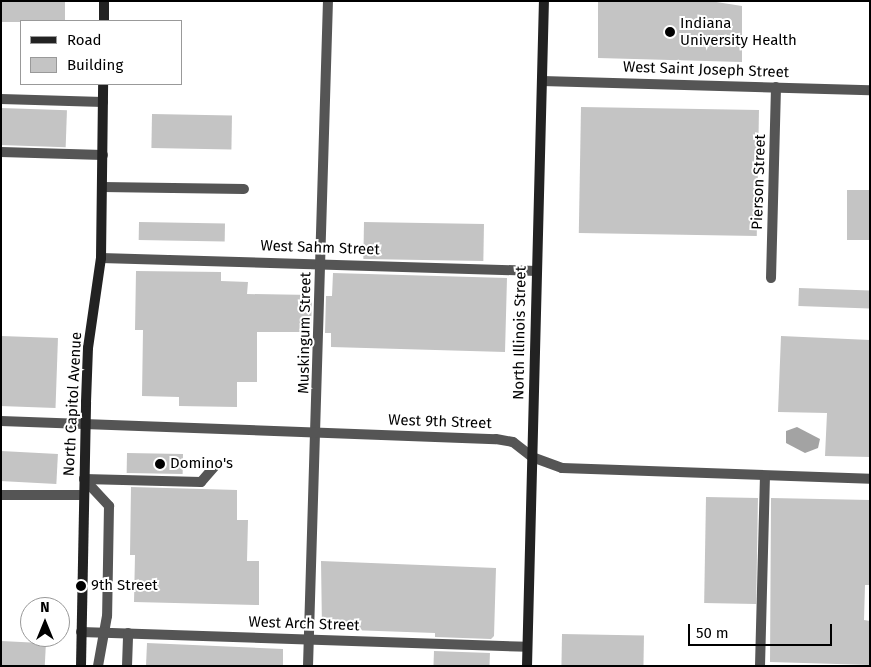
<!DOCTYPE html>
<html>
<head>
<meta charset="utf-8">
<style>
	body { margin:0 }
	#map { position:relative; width:871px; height:667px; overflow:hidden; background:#fff; font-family:"Fira Sans",sans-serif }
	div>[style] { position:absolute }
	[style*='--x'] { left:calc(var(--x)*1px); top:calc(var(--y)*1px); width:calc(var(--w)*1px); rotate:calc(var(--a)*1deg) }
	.water>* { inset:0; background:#a3a3a3 }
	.building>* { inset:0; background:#c4c4c4; transform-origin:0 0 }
	.lane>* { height:10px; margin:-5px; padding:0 5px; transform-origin:5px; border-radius:5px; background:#555 }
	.street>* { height:10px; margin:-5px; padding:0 5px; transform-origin:5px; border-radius:5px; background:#555 }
	.secondary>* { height:10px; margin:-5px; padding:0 5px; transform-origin:5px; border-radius:5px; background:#222 }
	.dots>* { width:14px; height:14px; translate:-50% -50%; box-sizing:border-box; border:2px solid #fff; border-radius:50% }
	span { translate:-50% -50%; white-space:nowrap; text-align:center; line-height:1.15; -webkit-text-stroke:4px #fff; paint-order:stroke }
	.poi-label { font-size:15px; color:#000 }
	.left { translate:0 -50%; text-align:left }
	.street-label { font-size:15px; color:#000 }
	.frame { position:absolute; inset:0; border:2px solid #000; pointer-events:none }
	.legend { position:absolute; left:20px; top:20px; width:162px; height:65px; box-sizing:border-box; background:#fff; border:1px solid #999; margin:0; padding:6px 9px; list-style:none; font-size:15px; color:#000 }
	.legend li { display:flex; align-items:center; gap:10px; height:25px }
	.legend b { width:25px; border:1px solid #999 }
	.north { position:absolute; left:20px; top:597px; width:50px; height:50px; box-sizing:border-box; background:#fff; border:1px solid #999; border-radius:50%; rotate:0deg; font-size:14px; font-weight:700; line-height:20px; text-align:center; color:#000 }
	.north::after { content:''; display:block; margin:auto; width:18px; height:22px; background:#000; clip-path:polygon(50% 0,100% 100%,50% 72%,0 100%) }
	.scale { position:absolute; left:688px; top:624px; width:144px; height:22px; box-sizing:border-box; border:2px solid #000; border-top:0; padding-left:6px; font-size:15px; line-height:18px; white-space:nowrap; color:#000; -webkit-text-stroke:4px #fff; paint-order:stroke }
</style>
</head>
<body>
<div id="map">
	<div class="water">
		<i style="clip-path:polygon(797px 427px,820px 439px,818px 448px,805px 453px,786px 443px,786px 431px)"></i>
	</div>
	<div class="building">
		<i style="left:1px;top:1px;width:64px;height:21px"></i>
		<i style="clip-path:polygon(598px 1px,710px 1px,742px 6px,742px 62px,598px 58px)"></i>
		<i style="left:581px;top:107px;width:178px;height:126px;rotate:1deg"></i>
		<i style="left:1px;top:108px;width:66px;height:37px;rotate:2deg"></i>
		<i style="left:152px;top:114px;width:80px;height:34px;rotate:1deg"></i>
		<i style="left:847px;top:190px;width:23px;height:50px"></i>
		<i style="left:139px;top:222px;width:86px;height:18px;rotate:1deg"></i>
		<i style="left:364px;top:222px;width:120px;height:37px;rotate:1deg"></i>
		<i style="clip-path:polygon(136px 271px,221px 272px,221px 281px,248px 282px,247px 294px,312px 295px,311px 332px,257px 332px,257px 382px,237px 382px,237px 407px,179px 406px,179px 397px,142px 396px,143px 330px,135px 330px)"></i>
		<i style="clip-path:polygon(333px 273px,507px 278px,505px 352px,331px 347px,331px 333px,325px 333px,326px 296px,332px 296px)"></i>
		<i style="left:799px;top:288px;width:71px;height:18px;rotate:2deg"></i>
		<i style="left:1px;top:336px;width:57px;height:70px;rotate:2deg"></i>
		<i style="clip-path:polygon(781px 336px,870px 340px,870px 457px,825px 456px,827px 413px,778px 412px)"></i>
		<i style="left:1px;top:451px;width:57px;height:30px;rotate:3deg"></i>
		<i style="left:127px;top:453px;width:56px;height:20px;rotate:1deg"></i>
		<i style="clip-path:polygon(131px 487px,237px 490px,237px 520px,248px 520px,247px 561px,259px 561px,259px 605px,134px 602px,135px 555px,130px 555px)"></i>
		<i style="left:706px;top:497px;width:52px;height:106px;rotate:1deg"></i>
		<i style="clip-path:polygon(771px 498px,870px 500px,870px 585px,865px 585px,864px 620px,870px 621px,870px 665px,770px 662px)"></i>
		<i style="clip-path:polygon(321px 561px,496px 568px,494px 636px,491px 639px,435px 637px,435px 633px,322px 629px)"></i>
		<i style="left:562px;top:634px;width:82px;height:32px;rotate:1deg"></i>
		<i style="left:1px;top:641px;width:45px;height:25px;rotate:3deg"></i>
		<i style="clip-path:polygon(147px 643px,283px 649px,283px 666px,146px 666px)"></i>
		<i style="left:434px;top:651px;width:56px;height:15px;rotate:2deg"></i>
	</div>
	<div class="lane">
		<i style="--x:1;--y:152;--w:102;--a:1.7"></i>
		<i style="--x:102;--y:187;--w:142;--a:0.8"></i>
		<i style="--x:101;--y:258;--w:436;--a:1.7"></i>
		<i style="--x:84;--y:479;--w:37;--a:47"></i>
		<i style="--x:109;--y:506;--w:110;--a:91"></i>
		<i style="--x:107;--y:616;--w:51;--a:100.2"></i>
		<i style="--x:84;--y:479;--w:117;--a:1.5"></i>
		<i style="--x:201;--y:482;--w:21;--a:-49"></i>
		<i style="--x:1;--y:495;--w:82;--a:0"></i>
		<i style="--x:81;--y:632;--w:446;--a:1.9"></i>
		<i style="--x:127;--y:666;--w:33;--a:-88"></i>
		<i style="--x:308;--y:666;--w:665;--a:-88.28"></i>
	</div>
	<div class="street">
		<i style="--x:542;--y:81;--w:328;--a:1.6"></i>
		<i style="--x:1;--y:99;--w:102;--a:1.7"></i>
		<i style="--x:771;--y:278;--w:191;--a:-88.5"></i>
		<i style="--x:1;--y:421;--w:495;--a:2.1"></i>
		<i style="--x:496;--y:439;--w:17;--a:10"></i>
		<i style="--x:513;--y:442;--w:24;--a:38"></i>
		<i style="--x:532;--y:457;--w:32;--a:20"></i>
		<i style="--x:562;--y:468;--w:308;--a:2"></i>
		<i style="--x:760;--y:666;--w:190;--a:-88.5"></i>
	</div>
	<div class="secondary">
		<i style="--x:104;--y:21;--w:20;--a:-90"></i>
		<i style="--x:81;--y:666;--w:264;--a:-88.9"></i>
		<i style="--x:86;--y:402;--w:54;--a:-87.9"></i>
		<i style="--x:88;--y:348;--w:91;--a:-81.8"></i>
		<i style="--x:101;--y:258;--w:174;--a:-89.3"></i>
		<i style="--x:527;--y:666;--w:665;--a:-88.54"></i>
	</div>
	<div class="dots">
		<i style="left:670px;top:32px;background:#000"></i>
		<i style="left:160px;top:464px;background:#000"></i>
		<i style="left:81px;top:586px;background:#000"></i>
	</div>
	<div class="poi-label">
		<span class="left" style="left:680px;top:32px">Indiana<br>University Health</span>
		<span class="left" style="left:170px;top:464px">Domino's</span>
		<span class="left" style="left:91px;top:586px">9th Street</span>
	</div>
	<div class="street-label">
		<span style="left:706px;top:70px;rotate:2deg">West Saint Joseph Street</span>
		<span style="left:759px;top:182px;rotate:-88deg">Pierson Street</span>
		<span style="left:320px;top:248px;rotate:2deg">West Sahm Street</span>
		<span style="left:305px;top:333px;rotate:-89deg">Muskingum Street</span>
		<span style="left:520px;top:333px;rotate:-89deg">North Illinois Street</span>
		<span style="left:73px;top:404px;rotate:-87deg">North Capitol Avenue</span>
		<span style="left:440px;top:422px;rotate:2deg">West 9th Street</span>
		<span style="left:304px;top:624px;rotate:2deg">West Arch Street</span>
	</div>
	<div class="frame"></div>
	<ul class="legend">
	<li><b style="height:6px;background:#222"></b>Road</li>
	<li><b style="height:14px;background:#c4c4c4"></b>Building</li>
	</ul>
	<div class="north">N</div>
	<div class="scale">50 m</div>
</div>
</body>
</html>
